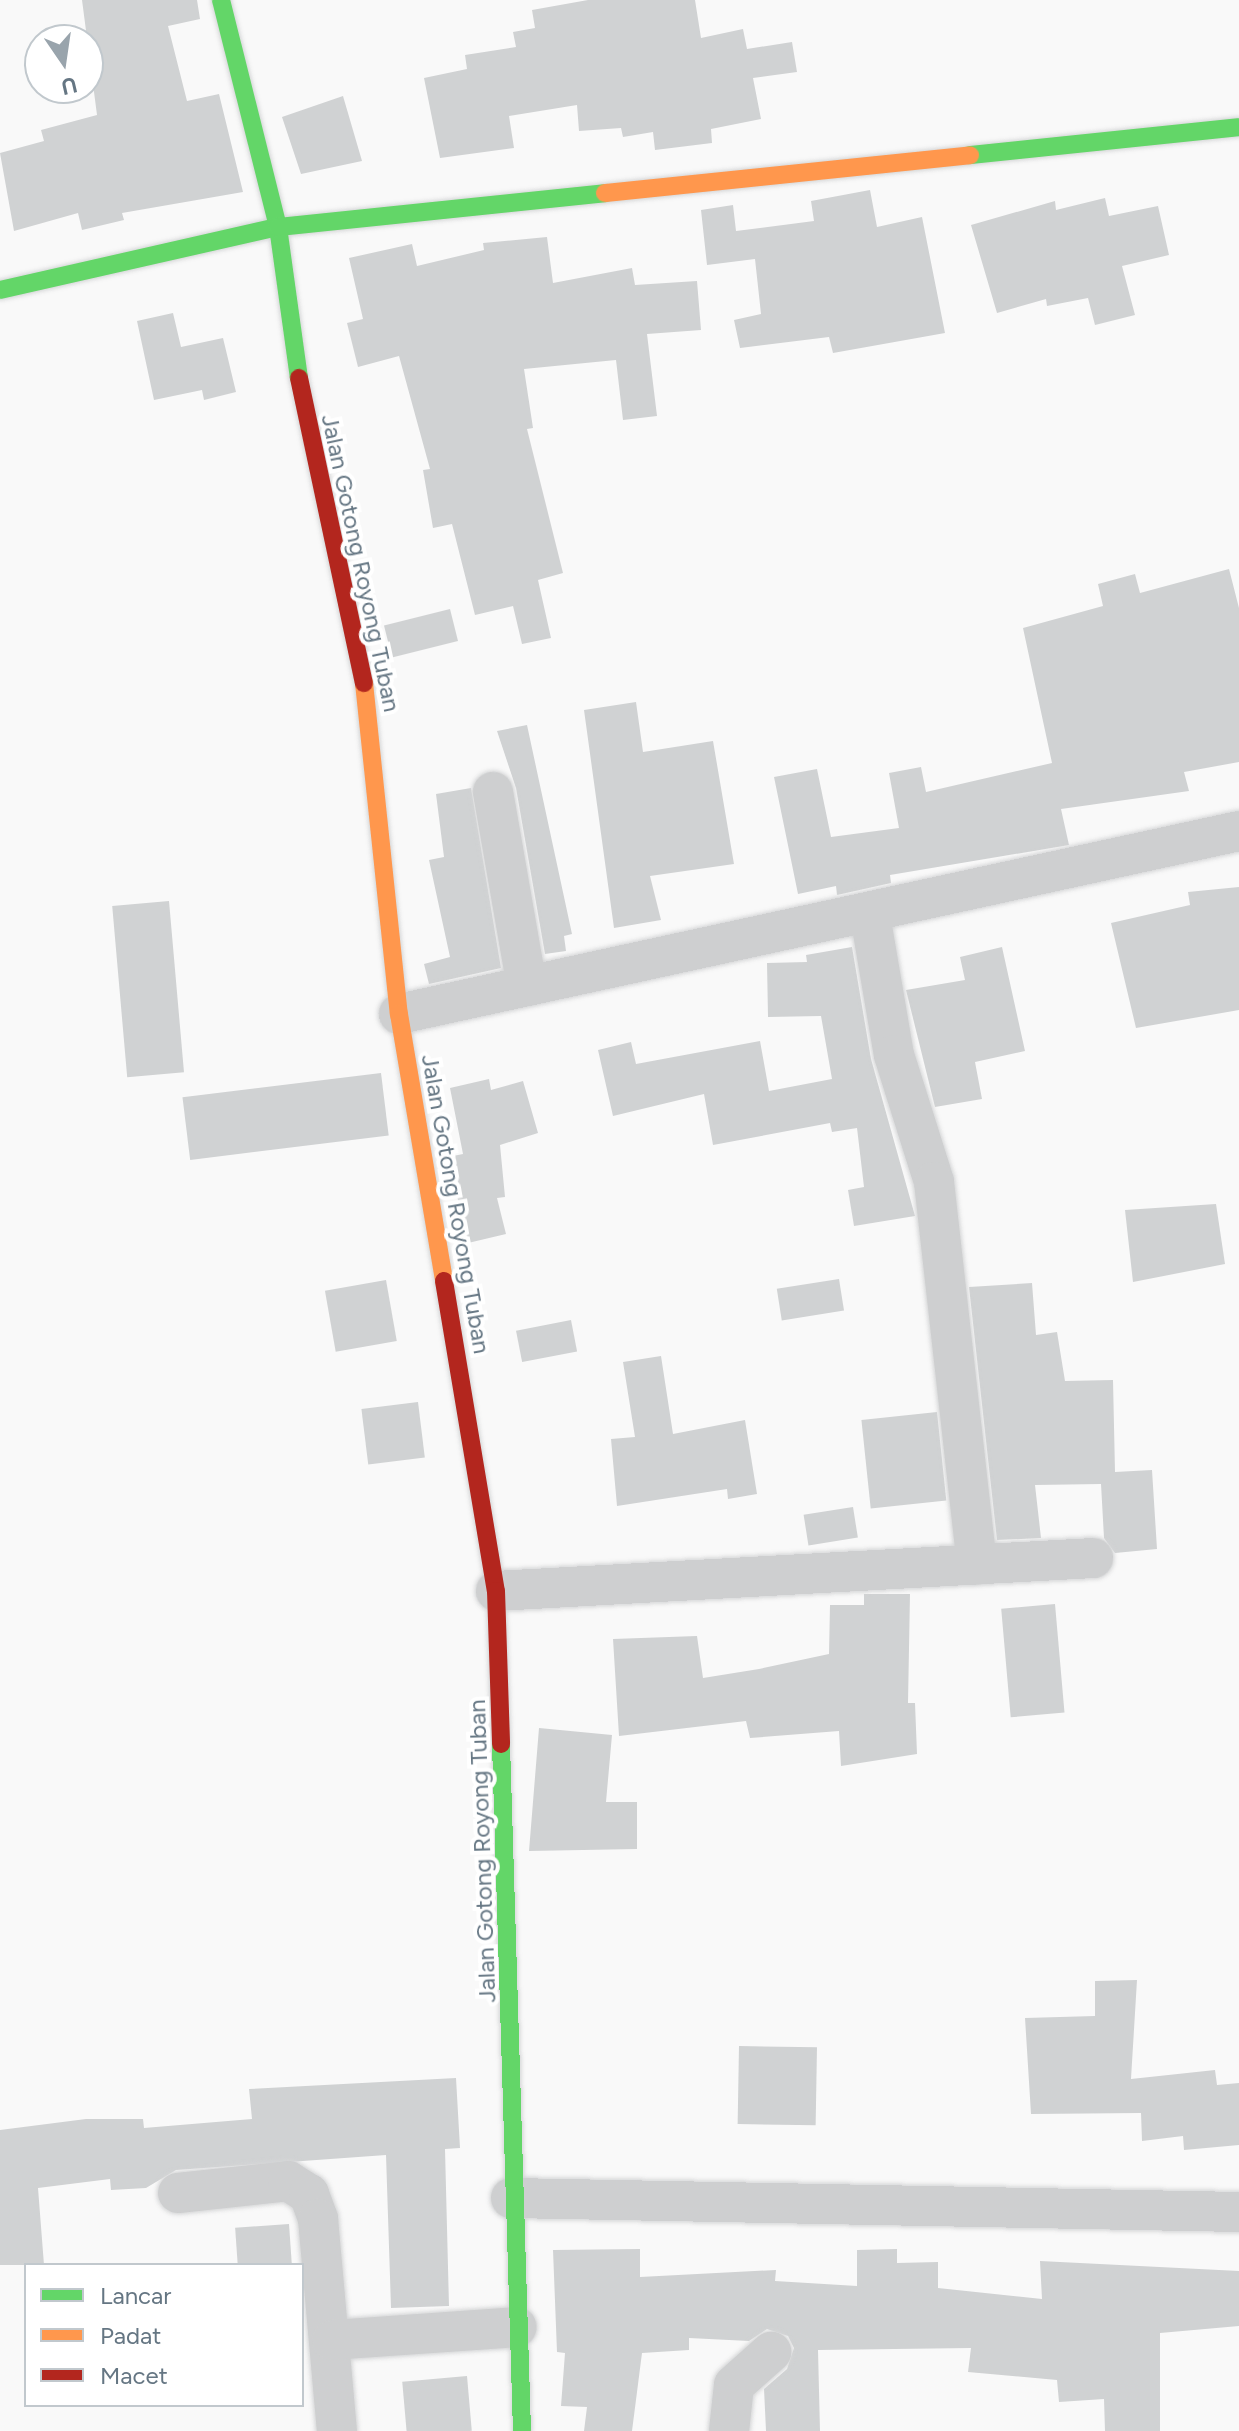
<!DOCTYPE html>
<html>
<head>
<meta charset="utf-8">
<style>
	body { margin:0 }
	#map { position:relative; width:1239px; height:2431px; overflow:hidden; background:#f9f9f9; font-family:Figtree,sans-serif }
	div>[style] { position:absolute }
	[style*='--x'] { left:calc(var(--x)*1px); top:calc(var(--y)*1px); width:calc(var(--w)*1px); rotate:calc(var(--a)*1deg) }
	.building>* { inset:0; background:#d0d2d3; transform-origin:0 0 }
	.roads { filter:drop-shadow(0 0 2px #d5d6d7) drop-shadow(0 0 2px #d5d6d7) }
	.street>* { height:40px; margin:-20px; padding:0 20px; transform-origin:20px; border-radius:20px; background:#cecfd0 }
	.fast>* { height:18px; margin:-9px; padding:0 9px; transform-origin:9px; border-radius:9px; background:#63d668 }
	.slow>* { height:18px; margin:-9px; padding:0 9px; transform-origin:9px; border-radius:9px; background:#ff974d }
	.jam>* { height:18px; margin:-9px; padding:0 9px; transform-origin:9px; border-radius:9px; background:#b3261e }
	span { translate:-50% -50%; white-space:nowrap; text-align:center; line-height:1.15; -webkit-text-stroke:8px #fff; paint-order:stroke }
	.street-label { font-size:24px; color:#657683 }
	.legend { position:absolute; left:24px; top:2263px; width:280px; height:144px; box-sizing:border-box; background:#fff; border:2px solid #c1c8cd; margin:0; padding:10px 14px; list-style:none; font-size:24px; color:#657683 }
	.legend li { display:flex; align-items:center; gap:16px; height:40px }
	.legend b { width:40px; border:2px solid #c1c8cd }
	.north { position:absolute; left:24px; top:24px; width:80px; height:80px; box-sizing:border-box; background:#fff; border:2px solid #c1c8cd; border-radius:50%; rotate:167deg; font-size:22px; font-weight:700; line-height:32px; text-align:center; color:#657683 }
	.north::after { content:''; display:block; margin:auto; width:28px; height:36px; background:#99a4ac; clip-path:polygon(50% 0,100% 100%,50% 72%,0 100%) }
</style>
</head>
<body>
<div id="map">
	<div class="building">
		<i style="clip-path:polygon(82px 0,197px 0,200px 19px,168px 26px,187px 101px,219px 94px,243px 192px,122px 213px,124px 220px,82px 230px,78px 213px,14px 231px,0 153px,44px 141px,41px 130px,97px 115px)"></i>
		<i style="clip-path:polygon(588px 0,695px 0,701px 38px,743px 29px,747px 49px,792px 42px,797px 72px,753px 78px,761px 119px,711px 129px,712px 143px,655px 150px,653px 132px,623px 137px,621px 128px,579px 131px,577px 105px,509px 116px,514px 148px,440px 158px,424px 78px,467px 69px,465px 55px,516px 47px,513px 32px,535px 28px,532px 10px)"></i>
		<i style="clip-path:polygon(343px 96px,362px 161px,301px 174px,282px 117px)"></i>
		<i style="clip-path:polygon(870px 190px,877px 227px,922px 217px,945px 333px,833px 353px,829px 337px,740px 348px,734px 320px,761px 314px,755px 259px,707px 265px,701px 210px,733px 205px,736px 231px,814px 221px,811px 201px)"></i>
		<i style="clip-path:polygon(1105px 198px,1109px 216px,1158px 206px,1169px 255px,1122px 266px,1135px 315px,1095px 325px,1088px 298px,1047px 306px,1046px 299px,997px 313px,971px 225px,1055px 201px,1056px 210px)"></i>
		<i style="clip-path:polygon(547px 237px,553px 283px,632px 268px,635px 285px,697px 281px,701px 330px,647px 334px,657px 416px,623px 420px,616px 360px,524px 369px,533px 428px,527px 429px,563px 573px,538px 580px,551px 638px,522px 644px,513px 606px,475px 615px,452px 524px,433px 528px,423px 470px,430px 469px,399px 356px,358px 367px,347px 323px,363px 319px,349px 258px,412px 244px,417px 266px,484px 250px,483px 243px)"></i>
		<i style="clip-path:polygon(173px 313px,181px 347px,223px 338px,236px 392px,204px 400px,202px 390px,154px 400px,137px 321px)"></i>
		<i style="clip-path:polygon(1229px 569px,1239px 608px,1239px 762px,1184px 772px,1189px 791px,1061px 809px,1069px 845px,890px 875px,891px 883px,837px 895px,836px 886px,798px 894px,774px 777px,817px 769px,831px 837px,899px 828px,889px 773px,921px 767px,926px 792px,1052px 763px,1023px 628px,1103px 606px,1098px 584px,1135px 574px,1140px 593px)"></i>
		<i style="left:450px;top:609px;width:33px;height:68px;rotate:76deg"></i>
		<i style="clip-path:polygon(636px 702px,643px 752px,713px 741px,734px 864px,650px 876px,661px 920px,614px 928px,584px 710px)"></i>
		<i style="clip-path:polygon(527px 725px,572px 934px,564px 936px,566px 951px,545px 954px,516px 788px,497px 731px)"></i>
		<i style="clip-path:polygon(471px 788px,501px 968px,429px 984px,424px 964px,450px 957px,429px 860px,444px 857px,436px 794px)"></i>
		<i style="clip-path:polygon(1239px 887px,1239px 1010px,1136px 1028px,1111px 923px,1190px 905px,1188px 892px)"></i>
		<i style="left:169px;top:901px;width:172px;height:57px;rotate:85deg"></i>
		<i style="clip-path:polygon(852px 947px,871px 1059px,915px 1216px,854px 1226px,848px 1190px,864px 1187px,857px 1128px,832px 1132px,830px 1123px,713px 1145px,704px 1094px,613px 1116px,598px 1050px,631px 1042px,636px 1064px,760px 1041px,769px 1091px,832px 1079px,821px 1016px,768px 1017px,767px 963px,807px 962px,806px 955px)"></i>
		<i style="clip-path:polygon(1002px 947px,1025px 1051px,975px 1062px,982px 1099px,935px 1107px,906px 990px,965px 980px,960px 957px)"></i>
		<i style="left:381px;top:1073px;width:63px;height:200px;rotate:83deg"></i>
		<i style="clip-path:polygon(489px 1079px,491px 1090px,523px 1081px,538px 1133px,500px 1145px,505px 1197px,497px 1198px,506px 1234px,468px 1243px,448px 1157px,463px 1154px,450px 1088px)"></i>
		<i style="clip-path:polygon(1216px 1204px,1225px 1264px,1133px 1282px,1125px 1210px)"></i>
		<i style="left:839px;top:1279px;width:32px;height:63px;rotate:81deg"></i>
		<i style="left:386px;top:1280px;width:62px;height:62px;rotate:80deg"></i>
		<i style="clip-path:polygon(1032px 1283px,1036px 1335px,1057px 1332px,1065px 1381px,1113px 1380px,1115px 1472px,1152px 1470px,1157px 1549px,1115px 1553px,1104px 1538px,1101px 1484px,1035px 1485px,1041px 1538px,997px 1540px,969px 1287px)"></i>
		<i style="left:571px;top:1320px;width:32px;height:56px;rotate:79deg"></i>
		<i style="clip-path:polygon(661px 1356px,673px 1434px,745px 1420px,757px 1494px,728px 1499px,727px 1489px,617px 1506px,611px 1439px,635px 1437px,623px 1362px)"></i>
		<i style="left:418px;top:1402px;width:56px;height:57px;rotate:83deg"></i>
		<i style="left:937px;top:1412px;width:89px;height:76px;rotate:84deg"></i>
		<i style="left:853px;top:1507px;width:31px;height:50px;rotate:81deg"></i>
		<i style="clip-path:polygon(864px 1594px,910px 1594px,908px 1703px,915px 1703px,917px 1754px,841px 1766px,839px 1731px,750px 1738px,746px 1721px,619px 1736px,613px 1639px,697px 1636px,703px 1678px,759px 1669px,829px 1654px,830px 1605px,864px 1605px)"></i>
		<i style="left:1055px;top:1604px;width:109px;height:54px;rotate:85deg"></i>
		<i style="clip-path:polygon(539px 1728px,612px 1735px,606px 1802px,637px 1802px,637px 1849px,529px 1851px)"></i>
		<i style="clip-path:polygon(1137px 1980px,1131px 2079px,1215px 2070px,1217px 2085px,1239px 2083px,1239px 2145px,1184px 2150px,1183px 2136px,1142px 2141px,1141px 2113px,1031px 2114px,1025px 2018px,1095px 2016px,1095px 1981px)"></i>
		<i style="left:739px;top:2046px;width:78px;height:78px;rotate:1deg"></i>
		<i style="clip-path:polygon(456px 2078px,460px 2148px,445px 2149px,449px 2306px,391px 2308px,386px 2155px,176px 2170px,146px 2188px,111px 2190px,110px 2179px,38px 2188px,44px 2265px,0 2265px,0 2130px,86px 2119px,143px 2119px,144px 2128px,252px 2119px,249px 2089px)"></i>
		<i style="left:289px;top:2224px;width:41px;height:54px;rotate:86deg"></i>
		<i style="clip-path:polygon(640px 2249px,640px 2277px,776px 2270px,775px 2281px,857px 2286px,857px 2250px,897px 2249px,897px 2263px,938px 2262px,938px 2288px,1042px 2299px,1040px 2261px,1239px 2271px,1239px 2326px,1160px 2333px,1160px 2431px,1105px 2431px,1104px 2399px,1059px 2402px,1057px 2380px,968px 2372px,971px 2348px,818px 2350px,820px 2431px,766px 2431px,764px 2389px,787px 2369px,794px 2348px,788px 2336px,767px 2329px,749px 2341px,689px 2338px,689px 2350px,642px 2353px,632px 2431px,584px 2431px,587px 2407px,561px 2406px,565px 2353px,557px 2352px,553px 2250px)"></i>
		<i style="left:467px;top:2376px;width:55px;height:65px;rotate:85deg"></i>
	</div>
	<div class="roads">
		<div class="street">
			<i style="--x:493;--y:792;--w:197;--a:80.1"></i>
			<i style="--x:870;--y:915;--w:142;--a:80.3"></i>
			<i style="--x:894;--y:1055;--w:133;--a:72.5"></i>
			<i style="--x:934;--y:1182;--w:385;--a:83.6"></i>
			<i style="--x:399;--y:1014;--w:860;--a:-12.29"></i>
			<i style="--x:496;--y:1591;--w:598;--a:-3.16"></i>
			<i style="--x:178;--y:2193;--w:111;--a:-6.2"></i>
			<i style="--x:288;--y:2181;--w:25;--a:32"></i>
			<i style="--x:309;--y:2194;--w:27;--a:70"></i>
			<i style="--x:318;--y:2219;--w:213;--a:84.9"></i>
			<i style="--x:511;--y:2198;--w:728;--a:1.1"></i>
			<i style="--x:332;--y:2340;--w:185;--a:-4"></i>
			<i style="--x:729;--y:2431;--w:46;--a:-83.8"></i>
			<i style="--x:734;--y:2385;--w:50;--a:-41.7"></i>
		</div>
		<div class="fast">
			<i style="--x:221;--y:0;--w:234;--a:75.9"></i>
			<i style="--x:278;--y:227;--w:152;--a:82.1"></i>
			<i style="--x:970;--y:155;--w:270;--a:-5.9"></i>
			<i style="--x:0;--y:290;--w:285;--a:-12.8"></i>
			<i style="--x:278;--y:227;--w:329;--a:-5.9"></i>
			<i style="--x:501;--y:1744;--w:687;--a:88.25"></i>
		</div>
		<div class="slow">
			<i style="--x:605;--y:193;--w:367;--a:-5.9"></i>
			<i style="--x:364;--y:683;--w:333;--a:84"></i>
			<i style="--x:399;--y:1014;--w:271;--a:80.4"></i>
		</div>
		<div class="jam">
			<i style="--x:299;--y:378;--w:312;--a:78"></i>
			<i style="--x:444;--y:1281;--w:314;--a:80.5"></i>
			<i style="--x:496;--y:1591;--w:153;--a:88.1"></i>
		</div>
	</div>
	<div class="street-label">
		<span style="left:361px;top:563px;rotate:78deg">Jalan Gotong Royong Tuban</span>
		<span style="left:456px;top:1204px;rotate:80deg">Jalan Gotong Royong Tuban</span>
		<span style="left:482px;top:1851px;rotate:-92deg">Jalan Gotong Royong Tuban</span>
	</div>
	<ul class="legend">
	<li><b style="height:10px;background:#63d668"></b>Lancar</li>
	<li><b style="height:10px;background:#ff974d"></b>Padat</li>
	<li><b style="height:10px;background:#b3261e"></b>Macet</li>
	</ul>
	<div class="north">U</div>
</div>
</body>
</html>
